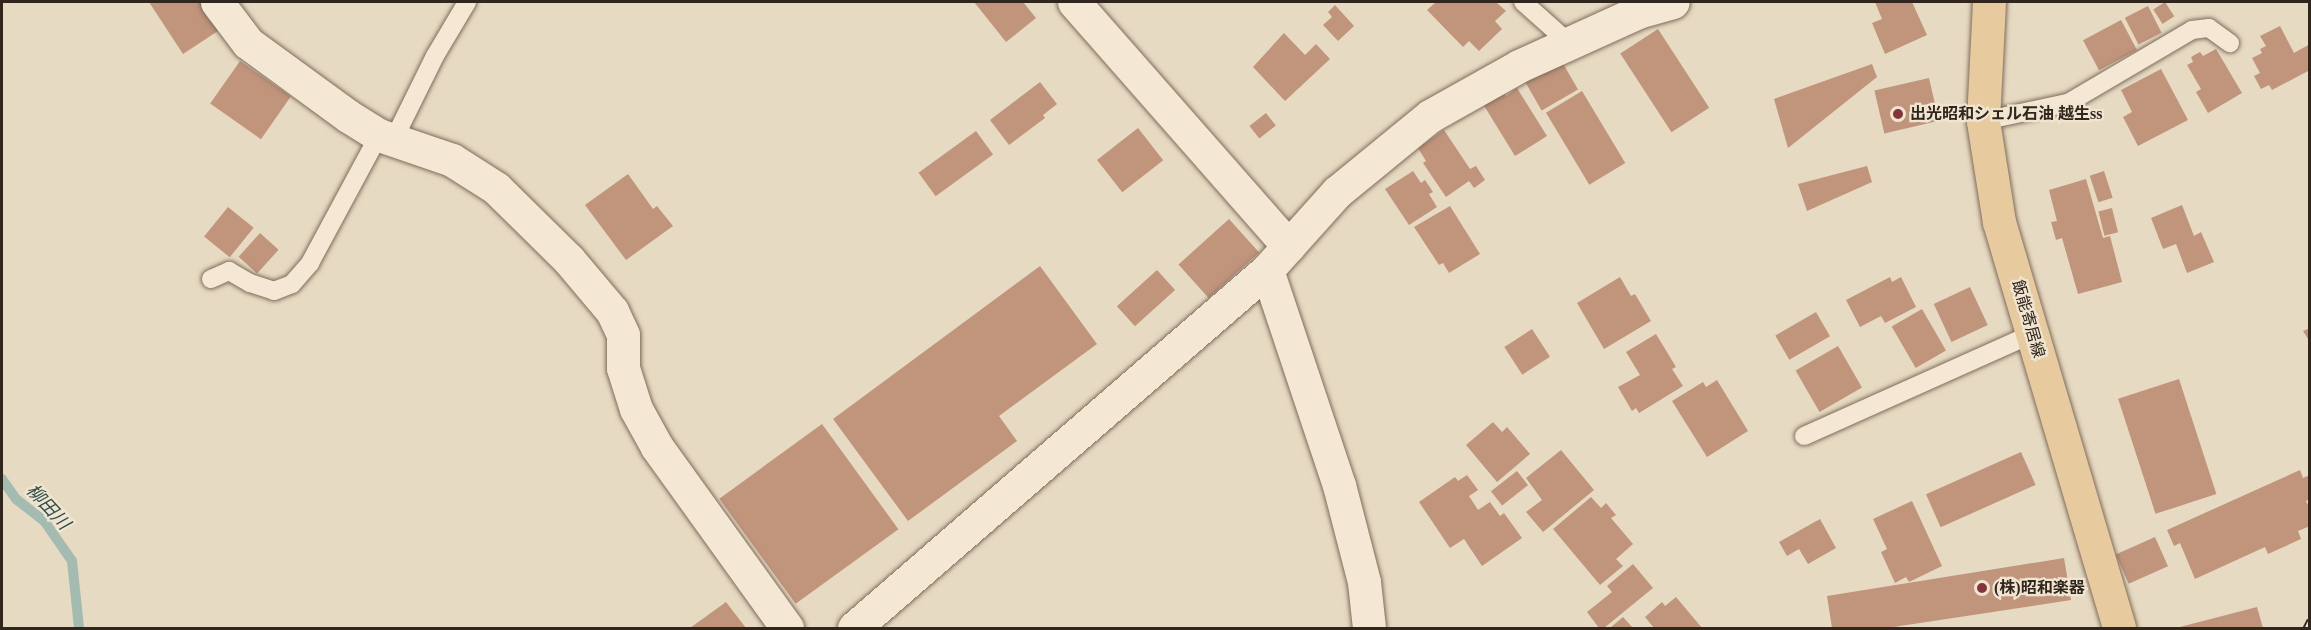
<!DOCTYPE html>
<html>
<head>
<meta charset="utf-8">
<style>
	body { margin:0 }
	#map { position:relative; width:2311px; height:630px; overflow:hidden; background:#e7dac2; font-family:"Times New Roman","Noto Sans JP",serif }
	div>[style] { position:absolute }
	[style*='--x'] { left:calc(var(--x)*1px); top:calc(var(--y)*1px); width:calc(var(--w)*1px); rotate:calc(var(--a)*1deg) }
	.stream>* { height:10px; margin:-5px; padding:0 5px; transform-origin:5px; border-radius:5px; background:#a4bbb2 }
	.building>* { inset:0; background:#c1947c; transform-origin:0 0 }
	.roads { filter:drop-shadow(0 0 2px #7f6c5b) drop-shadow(0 0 2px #7f6c5b) }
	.service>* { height:18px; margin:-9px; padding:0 9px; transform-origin:9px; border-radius:9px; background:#f4e8d4 }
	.minor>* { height:33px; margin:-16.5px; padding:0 16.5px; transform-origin:16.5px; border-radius:16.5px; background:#f4e8d4 }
	.tertiary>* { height:33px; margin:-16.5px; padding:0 16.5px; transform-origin:16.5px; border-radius:16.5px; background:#f4e8d4 }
	.primary>* { height:33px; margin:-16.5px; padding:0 16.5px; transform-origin:16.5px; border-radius:16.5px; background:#e7cb9e }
	.rail>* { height:7px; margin-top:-3.5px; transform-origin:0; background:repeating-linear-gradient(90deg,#f0e5d0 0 14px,#31261e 0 28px); box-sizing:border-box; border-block:2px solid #31261e }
	.dots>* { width:16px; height:16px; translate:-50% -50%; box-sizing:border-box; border:3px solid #f0e5d0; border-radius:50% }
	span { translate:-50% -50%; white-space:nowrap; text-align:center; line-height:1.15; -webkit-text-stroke:4.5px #f0e5d0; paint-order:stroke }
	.poi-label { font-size:16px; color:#31261e; font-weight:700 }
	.left { translate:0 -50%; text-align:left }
	.street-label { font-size:16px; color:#31261e }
	.water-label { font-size:18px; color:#2f4f4a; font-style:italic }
	.frame { position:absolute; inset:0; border:3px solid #31261e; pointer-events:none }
</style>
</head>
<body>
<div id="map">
	<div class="stream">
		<i style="--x:2;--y:479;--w:24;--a:55"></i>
		<i style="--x:16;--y:499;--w:37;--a:38"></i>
		<i style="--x:45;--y:522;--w:47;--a:55.3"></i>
		<i style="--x:72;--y:561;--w:67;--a:84"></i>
	</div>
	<div class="building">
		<i style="clip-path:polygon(149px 2px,203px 2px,221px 29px,183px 54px)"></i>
		<i style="clip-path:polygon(974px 2px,1023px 2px,1036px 18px,1006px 42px)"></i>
		<i style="clip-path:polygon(1436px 2px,1496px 2px,1506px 11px,1495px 21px,1502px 29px,1479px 51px,1469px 41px,1463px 47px,1427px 10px)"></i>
		<i style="clip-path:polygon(1875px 2px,1912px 2px,1927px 35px,1885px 54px,1872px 23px,1882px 19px)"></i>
		<i style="left:2165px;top:2px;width:17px;height:14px;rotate:57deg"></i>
		<i style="clip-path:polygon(1335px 5px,1354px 26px,1338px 41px,1323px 25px,1332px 17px,1328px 12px)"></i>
		<i style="left:2148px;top:6px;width:30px;height:26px;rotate:63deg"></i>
		<i style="left:2121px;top:20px;width:34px;height:43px;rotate:62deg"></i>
		<i style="clip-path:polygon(2280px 26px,2294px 53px,2310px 44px,2310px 70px,2272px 90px,2269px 85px,2261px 89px,2254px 76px,2260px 73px,2252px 58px,2262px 53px,2260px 49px,2266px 46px,2260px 36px)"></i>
		<i style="left:1658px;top:29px;width:94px;height:45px;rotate:57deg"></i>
		<i style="clip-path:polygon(1284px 33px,1305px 55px,1316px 44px,1330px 59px,1285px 101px,1253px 67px)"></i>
		<i style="clip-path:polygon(2216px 49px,2242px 93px,2208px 113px,2196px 92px,2201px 89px,2187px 65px,2193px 62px,2191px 57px,2200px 52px,2203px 56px)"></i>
		<i style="left:1561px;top:60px;width:34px;height:42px;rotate:60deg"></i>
		<i style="left:240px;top:61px;width:62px;height:52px;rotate:35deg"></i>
		<i style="clip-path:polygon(1872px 64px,1877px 77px,1788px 148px,1774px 99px)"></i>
		<i style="clip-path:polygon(2161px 69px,2188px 120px,2138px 146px,2123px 117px,2132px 112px,2121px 90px)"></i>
		<i style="left:1929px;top:78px;width:44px;height:56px;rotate:77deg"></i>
		<i style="clip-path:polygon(1040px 82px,1057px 104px,1043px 115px,1045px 118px,1009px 145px,990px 120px)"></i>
		<i style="clip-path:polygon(1517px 88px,1547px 136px,1515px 156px,1483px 104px,1503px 92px,1506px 96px)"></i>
		<i style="left:1582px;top:91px;width:84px;height:42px;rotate:59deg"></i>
		<i style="left:1266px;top:113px;width:16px;height:21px;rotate:52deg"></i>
		<i style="left:1138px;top:128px;width:41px;height:52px;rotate:52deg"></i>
		<i style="clip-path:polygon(1444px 130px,1470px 169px,1476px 166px,1485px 180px,1474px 188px,1469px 181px,1446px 197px,1423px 163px,1426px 161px,1418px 148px)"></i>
		<i style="left:976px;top:131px;width:29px;height:71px;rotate:54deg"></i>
		<i style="clip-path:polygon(1867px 166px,1872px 182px,1807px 211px,1798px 184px)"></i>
		<i style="clip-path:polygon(1413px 171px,1421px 183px,1425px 180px,1433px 192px,1429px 194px,1437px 207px,1409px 225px,1385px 189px)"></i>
		<i style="left:2104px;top:171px;width:28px;height:15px;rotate:72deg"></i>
		<i style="clip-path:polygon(628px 174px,653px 209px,657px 206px,673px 226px,626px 260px,585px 205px)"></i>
		<i style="clip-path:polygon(2086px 179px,2103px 238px,2110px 236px,2122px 282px,2078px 294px,2062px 238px,2056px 240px,2051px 222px,2057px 221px,2049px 190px)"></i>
		<i style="clip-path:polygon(2182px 205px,2194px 236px,2201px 232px,2214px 262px,2187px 273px,2176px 244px,2163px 249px,2151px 218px)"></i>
		<i style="clip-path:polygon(1450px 206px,1480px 254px,1449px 273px,1443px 263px,1439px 265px,1414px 227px)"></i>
		<i style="left:228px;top:207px;width:33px;height:38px;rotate:39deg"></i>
		<i style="left:2112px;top:208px;width:25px;height:14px;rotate:76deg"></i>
		<i style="left:1229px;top:219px;width:45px;height:68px;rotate:48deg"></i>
		<i style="left:260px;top:233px;width:25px;height:32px;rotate:42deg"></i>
		<i style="clip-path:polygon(1040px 266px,1097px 344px,999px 416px,1017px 441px,908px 521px,833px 419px)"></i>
		<i style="left:1157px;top:270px;width:27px;height:54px;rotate:48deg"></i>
		<i style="clip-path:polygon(1620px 277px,1631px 296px,1635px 294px,1651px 321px,1604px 349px,1577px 303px)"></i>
		<i style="clip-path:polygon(1890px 277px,1892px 282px,1901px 277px,1916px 307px,1885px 323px,1881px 316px,1860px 327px,1846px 300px)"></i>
		<i style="left:1970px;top:287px;width:42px;height:40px;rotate:65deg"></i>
		<i style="left:1922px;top:309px;width:48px;height:35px;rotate:60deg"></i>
		<i style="left:1816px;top:312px;width:28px;height:47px;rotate:60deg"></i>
		<i style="clip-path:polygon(2310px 328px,2310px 342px,2303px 331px)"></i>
		<i style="left:1532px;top:329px;width:33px;height:33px;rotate:57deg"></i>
		<i style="clip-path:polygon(1656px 334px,1676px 367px,1672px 369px,1683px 386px,1639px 413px,1636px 408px,1632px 411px,1618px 387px,1640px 375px,1626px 352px)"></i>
		<i style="left:1838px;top:346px;width:48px;height:49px;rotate:60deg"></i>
		<i style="left:2179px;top:379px;width:121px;height:64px;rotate:72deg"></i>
		<i style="clip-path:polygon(1717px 380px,1748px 431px,1707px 457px,1672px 401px,1703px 382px,1706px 387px)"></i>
		<i style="clip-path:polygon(1493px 422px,1502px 432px,1507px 427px,1530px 454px,1497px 482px,1466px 445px)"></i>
		<i style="left:822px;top:424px;width:130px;height:127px;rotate:54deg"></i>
		<i style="clip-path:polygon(1561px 450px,1594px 490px,1543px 532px,1526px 512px,1542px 500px,1526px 478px)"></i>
		<i style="left:2021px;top:452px;width:36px;height:104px;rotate:66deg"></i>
		<i style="clip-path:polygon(2300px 470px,2303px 478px,2310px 475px,2310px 499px,2306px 501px,2310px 509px,2310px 526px,2298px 531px,2301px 539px,2268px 554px,2265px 547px,2195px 579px,2180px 543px,2174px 546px,2167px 530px)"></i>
		<i style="left:1517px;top:471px;width:18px;height:33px;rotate:52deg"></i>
		<i style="clip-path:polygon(1467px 475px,1478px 490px,1469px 496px,1478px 510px,1490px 502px,1500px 516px,1504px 513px,1522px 538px,1482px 566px,1464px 539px,1450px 548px,1419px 502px,1455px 477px,1458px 481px)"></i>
		<i style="clip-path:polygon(1591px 497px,1601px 508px,1606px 503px,1616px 515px,1611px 518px,1633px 544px,1616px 559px,1623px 566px,1600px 585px,1553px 529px)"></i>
		<i style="clip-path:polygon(1912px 501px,1942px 566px,1909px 582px,1906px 577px,1895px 583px,1881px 552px,1887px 549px,1873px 519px)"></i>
		<i style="clip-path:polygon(1820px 519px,1836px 548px,1808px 564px,1799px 549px,1787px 556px,1779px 542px)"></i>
		<i style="left:2155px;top:537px;width:32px;height:43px;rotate:66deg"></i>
		<i style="clip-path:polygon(2064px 558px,2071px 600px,1887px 628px,1832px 628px,1827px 596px)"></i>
		<i style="clip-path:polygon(1633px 564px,1653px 588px,1604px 628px,1599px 628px,1587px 612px,1612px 592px,1607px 586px)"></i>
		<i style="clip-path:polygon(1676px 597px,1702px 628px,1654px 628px,1645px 617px,1662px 602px,1665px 606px)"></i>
		<i style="clip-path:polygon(726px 602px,746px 628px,690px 628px)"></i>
		<i style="clip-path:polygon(2257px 607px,2263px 628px,2176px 628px)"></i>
		<i style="clip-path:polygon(1623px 617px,1633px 628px,1610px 628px)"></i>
	</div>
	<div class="roads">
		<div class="service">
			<i style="--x:1523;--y:2;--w:62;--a:41.7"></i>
			<i style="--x:1983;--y:121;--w:87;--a:-12"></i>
			<i style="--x:2068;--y:103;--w:144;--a:-30.5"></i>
			<i style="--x:2192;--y:30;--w:17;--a:-7"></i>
			<i style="--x:2209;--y:28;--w:26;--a:36"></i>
			<i style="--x:393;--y:141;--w:95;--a:-63.7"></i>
			<i style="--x:435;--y:56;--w:63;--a:-59.3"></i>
			<i style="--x:211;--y:279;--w:20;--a:-24"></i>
			<i style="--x:229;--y:271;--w:24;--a:30"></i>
			<i style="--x:250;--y:283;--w:25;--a:18"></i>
			<i style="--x:274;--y:291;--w:19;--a:-21"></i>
			<i style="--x:292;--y:284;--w:28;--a:-49"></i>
			<i style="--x:310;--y:263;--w:145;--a:-61.7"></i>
			<i style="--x:1804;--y:436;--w:250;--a:-24.1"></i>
		</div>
		<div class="minor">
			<i style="--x:217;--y:2;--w:51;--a:52.9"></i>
			<i style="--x:248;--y:43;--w:124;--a:36.1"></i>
			<i style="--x:348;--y:116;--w:36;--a:32"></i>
			<i style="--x:379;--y:135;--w:77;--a:18.9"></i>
			<i style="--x:452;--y:160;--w:52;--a:32.5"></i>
			<i style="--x:496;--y:188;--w:103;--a:44.6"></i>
			<i style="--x:569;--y:260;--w:67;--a:49.9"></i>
			<i style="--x:612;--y:311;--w:26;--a:65"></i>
			<i style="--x:623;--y:335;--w:33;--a:90"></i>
			<i style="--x:623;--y:368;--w:43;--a:72.4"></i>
			<i style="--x:636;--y:409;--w:43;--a:61.1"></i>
			<i style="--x:657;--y:447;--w:223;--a:54.3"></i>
			<i style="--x:1267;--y:270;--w:227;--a:71.5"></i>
			<i style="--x:1339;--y:485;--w:100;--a:75.5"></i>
			<i style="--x:1364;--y:582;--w:46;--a:83.8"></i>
		</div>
		<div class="tertiary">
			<i style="--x:1074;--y:2;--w:325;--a:48.7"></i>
			<i style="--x:854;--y:628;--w:547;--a:-40.92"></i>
			<i style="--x:1267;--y:270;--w:105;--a:-48.1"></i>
			<i style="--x:1337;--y:192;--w:120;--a:-39.3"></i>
			<i style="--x:1430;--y:116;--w:102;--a:-29.3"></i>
			<i style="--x:1519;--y:66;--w:131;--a:-24.4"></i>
			<i style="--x:1638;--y:12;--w:36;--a:-16"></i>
		</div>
		<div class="primary">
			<i style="--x:1989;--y:2;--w:119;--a:92.9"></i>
			<i style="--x:1983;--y:121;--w:102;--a:81"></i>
			<i style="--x:1999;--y:222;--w:423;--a:73.5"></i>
		</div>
	</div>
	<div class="rail">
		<i style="--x:2306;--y:628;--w:9;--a:-63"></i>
	</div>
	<div class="dots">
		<i style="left:1898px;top:114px;background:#86333a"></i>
		<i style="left:1982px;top:588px;background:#86333a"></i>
	</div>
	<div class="poi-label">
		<span class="left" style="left:1910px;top:114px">出光昭和シェル石油 越生ss</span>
		<span class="left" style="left:1994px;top:588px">(株)昭和楽器</span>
	</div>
	<div class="street-label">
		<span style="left:2028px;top:319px;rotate:74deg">飯能寄居線</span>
	</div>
	<div class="water-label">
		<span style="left:48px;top:507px;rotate:47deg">柳田川</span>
	</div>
	<div class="frame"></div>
</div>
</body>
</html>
